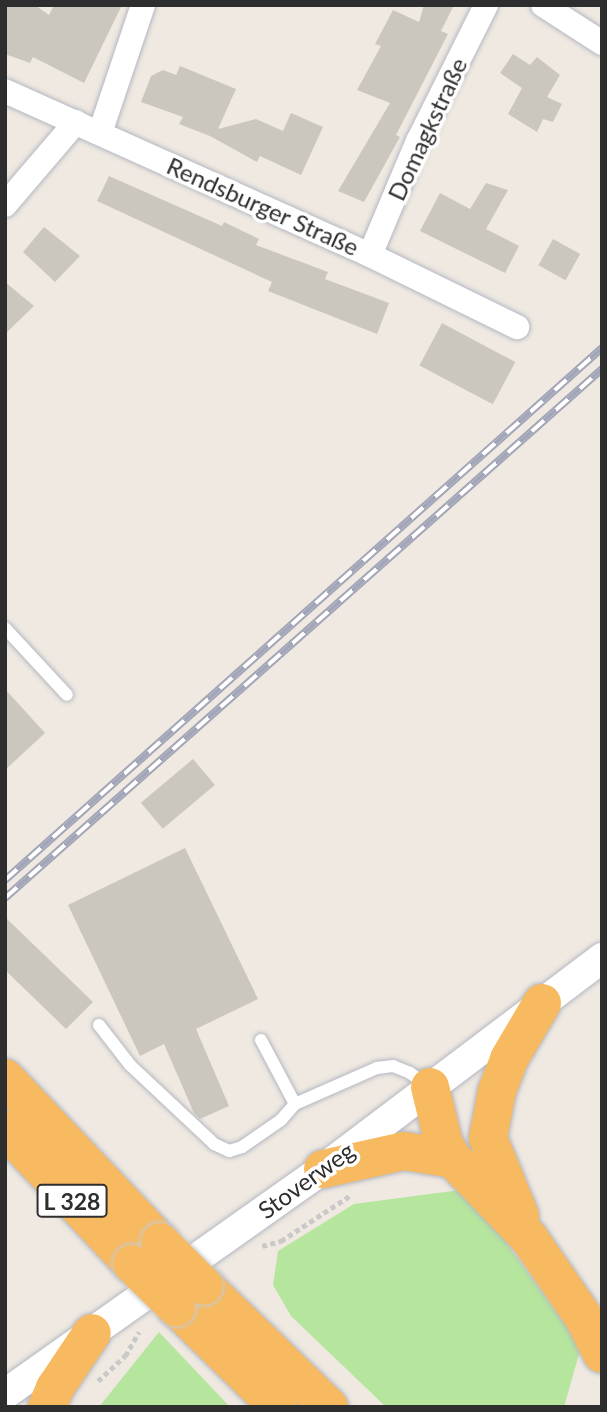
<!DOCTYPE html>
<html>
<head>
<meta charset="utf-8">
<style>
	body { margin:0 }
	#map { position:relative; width:607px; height:1412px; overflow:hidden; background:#efe9e1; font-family:Lato,sans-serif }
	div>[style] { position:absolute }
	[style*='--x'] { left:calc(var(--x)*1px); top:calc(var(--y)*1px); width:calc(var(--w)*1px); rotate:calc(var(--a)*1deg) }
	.green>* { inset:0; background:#b6e59e }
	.building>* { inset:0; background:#cbc7bf; transform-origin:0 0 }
	.path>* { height:4.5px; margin-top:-2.25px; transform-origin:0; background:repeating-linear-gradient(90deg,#c9c9c9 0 5px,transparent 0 8.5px) }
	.roads { filter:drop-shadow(0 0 2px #b4b7c1) drop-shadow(0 0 2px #b4b7c1) }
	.service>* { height:12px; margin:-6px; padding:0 6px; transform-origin:6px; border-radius:6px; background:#fff }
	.minor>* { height:24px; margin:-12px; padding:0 12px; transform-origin:12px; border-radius:12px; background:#fff }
	.tertiary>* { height:30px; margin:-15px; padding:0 15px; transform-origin:15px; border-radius:15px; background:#fff }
	.trunk>* { height:38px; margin:-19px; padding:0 19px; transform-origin:19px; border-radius:19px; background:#f8ba60 }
	.rail>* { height:8px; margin-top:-4px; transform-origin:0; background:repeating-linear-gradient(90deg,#fff 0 16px,#a3a6b8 0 32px); box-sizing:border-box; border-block:2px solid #a3a6b8 }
	.bridges { filter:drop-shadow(0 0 2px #c9c9c9) drop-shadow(0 0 2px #c9c9c9) }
	.trunk-bridge>* { height:38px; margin:-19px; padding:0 19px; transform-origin:19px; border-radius:19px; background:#f8ba60 }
	span { translate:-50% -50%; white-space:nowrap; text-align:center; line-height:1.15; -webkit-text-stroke:7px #fff; paint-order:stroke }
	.shield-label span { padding:2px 5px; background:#fff; border:2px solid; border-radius:5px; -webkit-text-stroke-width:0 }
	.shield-label { font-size:23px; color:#2e2e2e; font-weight:700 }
	.street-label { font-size:24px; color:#2e2e2e }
	.frame { position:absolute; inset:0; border:7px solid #2e2e2e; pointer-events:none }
</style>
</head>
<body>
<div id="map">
	<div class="green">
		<i style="clip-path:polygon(468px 1189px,581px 1347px,564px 1407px,386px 1407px,291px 1316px,273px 1285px,278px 1251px,354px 1204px)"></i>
		<i style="clip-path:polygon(159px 1332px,230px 1407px,99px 1407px)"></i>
	</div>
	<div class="building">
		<i style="clip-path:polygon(5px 5px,35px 5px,49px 15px,54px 5px,122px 5px,84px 83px,33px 57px,30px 63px,5px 54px)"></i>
		<i style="clip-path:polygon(424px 5px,454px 5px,441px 31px,448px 34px,396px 135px,400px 137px,364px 202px,338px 191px,390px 103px,357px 90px,381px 46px,375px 44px,393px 10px,419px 22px)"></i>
		<i style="clip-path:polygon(513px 54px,530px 65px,537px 57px,560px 75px,547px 97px,562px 104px,553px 122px,543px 119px,537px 132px,508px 114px,522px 88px,500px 73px)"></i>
		<i style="clip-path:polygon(180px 66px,236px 89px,218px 129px,256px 119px,283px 131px,291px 113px,323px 127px,301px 175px,260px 156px,257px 162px,210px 136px,179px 124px,183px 117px,141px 102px,151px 76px,163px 70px,176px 75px)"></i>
		<i style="clip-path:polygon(109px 176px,222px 226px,224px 222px,259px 239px,256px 245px,328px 272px,325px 279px,389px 303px,377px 334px,268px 291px,272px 282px,97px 201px)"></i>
		<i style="clip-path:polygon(486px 183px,508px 190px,486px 229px,519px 246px,505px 273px,420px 231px,440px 193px,470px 209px)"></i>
		<i style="clip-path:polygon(44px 227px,80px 256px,55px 282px,23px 252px)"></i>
		<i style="left:553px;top:239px;width:31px;height:30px;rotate:29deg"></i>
		<i style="clip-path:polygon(5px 282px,34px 306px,5px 334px)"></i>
		<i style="left:442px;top:323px;width:83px;height:48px;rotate:28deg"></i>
		<i style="clip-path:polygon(5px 689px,45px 733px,5px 770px)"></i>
		<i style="left:193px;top:759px;width:34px;height:68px;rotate:50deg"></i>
		<i style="clip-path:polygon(185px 848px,258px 999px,196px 1029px,229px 1106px,200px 1119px,194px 1113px,164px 1044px,140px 1056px,68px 905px)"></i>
		<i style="clip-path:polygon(5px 917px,93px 1002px,66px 1029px,5px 970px)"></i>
	</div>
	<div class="path">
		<i style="--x:262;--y:1246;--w:20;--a:-15"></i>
		<i style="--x:281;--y:1241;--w:84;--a:-33.3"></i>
		<i style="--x:98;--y:1381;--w:37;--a:-43"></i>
		<i style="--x:125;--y:1356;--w:28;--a:-60"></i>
	</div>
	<div class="roads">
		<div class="service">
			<i style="--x:5;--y:628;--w:91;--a:47.2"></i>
			<i style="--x:99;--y:1025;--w:51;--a:52.2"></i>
			<i style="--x:130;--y:1065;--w:115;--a:43.2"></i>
			<i style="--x:214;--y:1144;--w:17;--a:25"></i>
			<i style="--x:229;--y:1151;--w:14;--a:-17"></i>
			<i style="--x:242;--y:1147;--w:47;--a:-34.7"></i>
			<i style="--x:281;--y:1120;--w:21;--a:-49"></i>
			<i style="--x:261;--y:1040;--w:72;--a:62"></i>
			<i style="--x:295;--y:1104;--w:90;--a:-23.7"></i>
			<i style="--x:377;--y:1068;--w:16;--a:-7"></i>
			<i style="--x:393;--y:1066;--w:18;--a:22"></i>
			<i style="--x:410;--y:1073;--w:21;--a:35"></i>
		</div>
		<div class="minor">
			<i style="--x:543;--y:5;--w:70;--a:32.8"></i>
			<i style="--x:5;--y:91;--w:400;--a:24.2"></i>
			<i style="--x:370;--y:255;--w:164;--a:26.1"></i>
			<i style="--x:100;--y:133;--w:135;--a:-71.4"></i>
			<i style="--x:5;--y:205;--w:109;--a:-49.5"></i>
			<i style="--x:370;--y:255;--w:124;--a:-67.2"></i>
			<i style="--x:418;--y:141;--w:152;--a:-63.4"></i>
		</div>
		<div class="tertiary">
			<i style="--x:5;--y:1394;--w:390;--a:-35.3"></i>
			<i style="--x:323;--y:1169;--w:350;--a:-37.1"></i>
		</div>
		<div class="trunk">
			<i style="--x:5;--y:1078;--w:226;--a:46.6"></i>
			<i style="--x:430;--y:1087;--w:59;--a:76.2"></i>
			<i style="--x:444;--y:1144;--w:17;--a:59"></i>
			<i style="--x:453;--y:1159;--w:110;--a:46.1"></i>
			<i style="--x:529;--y:1238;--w:97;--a:55.5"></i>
			<i style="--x:584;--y:1318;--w:40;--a:63.4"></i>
			<i style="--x:5;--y:1129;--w:185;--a:46.7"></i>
			<i style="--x:323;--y:1169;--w:83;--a:-12.5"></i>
			<i style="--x:404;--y:1151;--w:50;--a:9.3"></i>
			<i style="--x:520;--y:1216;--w:84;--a:-112.3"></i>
			<i style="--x:488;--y:1138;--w:48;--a:-79.2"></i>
			<i style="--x:497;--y:1091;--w:34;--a:-69"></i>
			<i style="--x:509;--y:1059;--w:65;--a:-59.5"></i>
			<i style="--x:204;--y:1286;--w:174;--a:44.1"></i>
			<i style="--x:176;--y:1307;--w:143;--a:44.4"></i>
			<i style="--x:47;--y:1407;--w:21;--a:-67"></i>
			<i style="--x:55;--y:1388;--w:66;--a:-56.1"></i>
		</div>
	</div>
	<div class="rail">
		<i style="--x:5;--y:880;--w:800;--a:-41.7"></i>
		<i style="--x:5;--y:898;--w:798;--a:-41.54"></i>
	</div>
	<div class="bridges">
		<div class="trunk-bridge">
			<i style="--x:160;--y:1242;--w:62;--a:45"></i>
			<i style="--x:132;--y:1264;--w:62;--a:44.3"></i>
		</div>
	</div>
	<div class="shield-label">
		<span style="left:72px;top:1201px">L 328</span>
	</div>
	<div class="street-label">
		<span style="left:427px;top:129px;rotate:-65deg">Domagkstraße</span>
		<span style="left:263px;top:206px;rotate:24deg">Rendsburger Straße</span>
		<span style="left:306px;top:1180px;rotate:-36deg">Stoverweg</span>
	</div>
	<div class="frame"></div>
</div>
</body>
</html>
